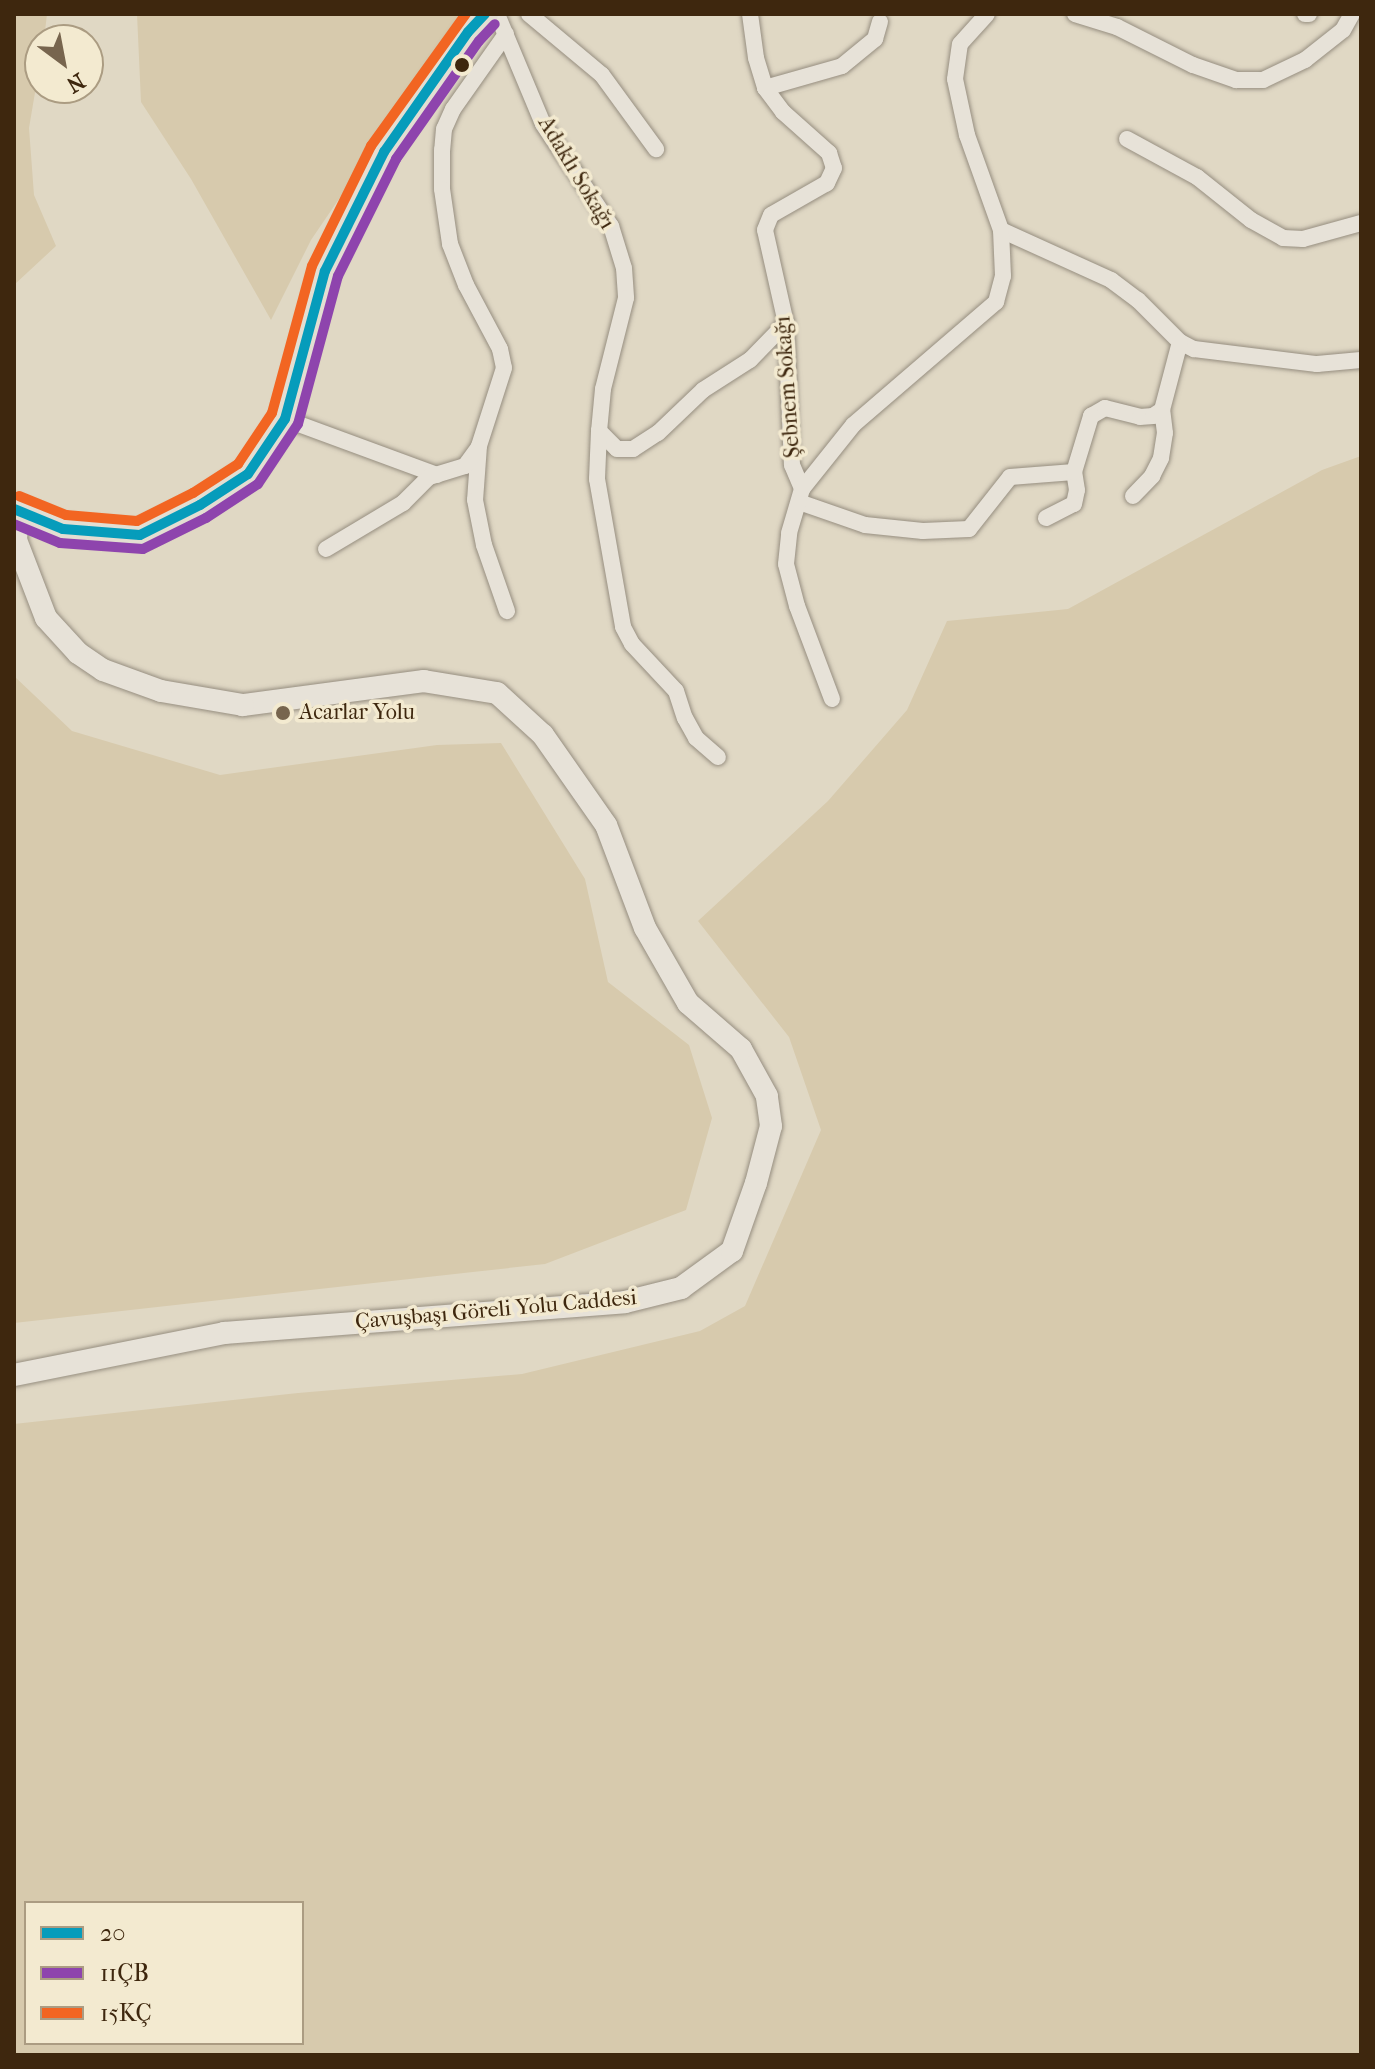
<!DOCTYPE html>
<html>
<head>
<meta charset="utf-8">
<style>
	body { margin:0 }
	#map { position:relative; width:1375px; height:2069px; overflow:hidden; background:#e0d8c4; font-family:"IM FELL French Canon",serif }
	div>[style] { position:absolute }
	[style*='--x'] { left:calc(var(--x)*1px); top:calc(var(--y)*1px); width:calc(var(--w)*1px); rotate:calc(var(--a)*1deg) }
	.green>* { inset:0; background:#d7caad }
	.roads { filter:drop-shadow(0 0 2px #968e80) drop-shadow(0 0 2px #968e80) }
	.minor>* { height:16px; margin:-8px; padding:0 8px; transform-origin:8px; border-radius:8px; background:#e7e2d8 }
	.secondary>* { height:22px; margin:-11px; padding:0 11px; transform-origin:11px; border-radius:11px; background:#e7e2d8 }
	.primary>* { height:26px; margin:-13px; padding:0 13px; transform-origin:13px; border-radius:13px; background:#e3ded2 }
	.bus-1>* { height:10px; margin:-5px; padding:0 5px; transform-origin:5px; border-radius:5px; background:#069cbb }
	.bus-2>* { height:10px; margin:-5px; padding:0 5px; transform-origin:5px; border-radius:5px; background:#8e44ad }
	.bus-3>* { height:10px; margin:-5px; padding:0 5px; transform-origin:5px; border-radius:5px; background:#f26522 }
	.dots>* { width:22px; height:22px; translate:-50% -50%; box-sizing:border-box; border:4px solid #f3ead0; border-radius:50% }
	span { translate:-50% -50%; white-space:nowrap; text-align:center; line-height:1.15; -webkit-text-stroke:7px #f3ead0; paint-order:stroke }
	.street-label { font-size:22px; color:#3e270e }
	.poi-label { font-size:22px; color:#3e270e }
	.left { translate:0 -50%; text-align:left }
	.frame { position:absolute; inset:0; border:16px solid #3e270e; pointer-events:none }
	.legend { position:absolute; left:24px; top:1901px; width:280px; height:144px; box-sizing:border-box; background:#f3ead0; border:2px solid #ab9c82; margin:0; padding:10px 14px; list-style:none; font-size:24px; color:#3e270e }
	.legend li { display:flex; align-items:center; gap:16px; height:40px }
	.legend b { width:40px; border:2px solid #ab9c82 }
	.north { position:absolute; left:24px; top:24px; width:80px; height:80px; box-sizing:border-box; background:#f3ead0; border:2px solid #ab9c82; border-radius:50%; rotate:148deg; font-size:22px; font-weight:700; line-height:32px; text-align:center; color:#3e270e }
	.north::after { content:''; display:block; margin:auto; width:28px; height:36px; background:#77654e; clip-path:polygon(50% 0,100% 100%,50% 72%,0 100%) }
</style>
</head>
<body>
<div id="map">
	<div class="green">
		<i style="clip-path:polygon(14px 14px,47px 14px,44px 40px,40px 40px,40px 63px,29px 128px,34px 195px,56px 246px,14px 285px)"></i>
		<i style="clip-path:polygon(137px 14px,481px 14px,409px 96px,311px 240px,271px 320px,191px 179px,141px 102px)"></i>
		<i style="clip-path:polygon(evenodd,1361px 456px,1361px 2055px,14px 2055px,14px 1424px,298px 1393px,522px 1374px,700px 1331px,745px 1306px,821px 1130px,789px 1037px,698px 921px,828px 801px,907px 710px,947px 621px,1068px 609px,1322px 470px,1361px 456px,26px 1903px,302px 1903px,302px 2043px,26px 2043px,26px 1903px)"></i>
		<i style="clip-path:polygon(14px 676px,72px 731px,220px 775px,437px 745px,501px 743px,585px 879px,608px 982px,689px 1045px,712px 1118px,686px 1210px,545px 1264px,14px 1323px)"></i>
	</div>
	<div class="roads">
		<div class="minor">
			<i style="--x:497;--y:14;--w:119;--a:67.3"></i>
			<i style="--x:543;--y:124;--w:123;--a:56.3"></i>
			<i style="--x:611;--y:226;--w:44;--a:72.8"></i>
			<i style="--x:624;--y:268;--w:30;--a:86"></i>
			<i style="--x:626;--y:298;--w:94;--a:104.2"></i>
			<i style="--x:603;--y:389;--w:42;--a:95.4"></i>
			<i style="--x:599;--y:431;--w:25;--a:45"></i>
			<i style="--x:617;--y:449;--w:16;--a:0"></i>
			<i style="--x:633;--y:449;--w:30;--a:-33"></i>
			<i style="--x:658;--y:433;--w:62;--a:-43.7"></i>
			<i style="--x:703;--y:390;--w:56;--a:-32.6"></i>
			<i style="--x:750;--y:360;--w:52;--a:-45.8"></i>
			<i style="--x:529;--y:14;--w:95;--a:39.9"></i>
			<i style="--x:602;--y:75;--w:92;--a:53.9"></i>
			<i style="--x:750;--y:14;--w:44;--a:82.2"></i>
			<i style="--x:756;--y:58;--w:31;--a:73"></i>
			<i style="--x:765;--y:88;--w:30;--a:53"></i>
			<i style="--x:783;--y:112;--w:62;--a:41.7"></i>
			<i style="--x:829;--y:153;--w:16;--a:72"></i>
			<i style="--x:834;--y:168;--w:17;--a:115"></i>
			<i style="--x:827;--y:183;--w:64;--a:150.3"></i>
			<i style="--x:771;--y:215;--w:16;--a:112"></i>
			<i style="--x:765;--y:230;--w:95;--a:77.3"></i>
			<i style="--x:786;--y:323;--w:142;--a:87.6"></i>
			<i style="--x:792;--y:465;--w:26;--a:67"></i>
			<i style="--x:1075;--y:14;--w:44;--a:17.2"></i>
			<i style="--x:1117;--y:27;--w:85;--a:26.6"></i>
			<i style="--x:1193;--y:65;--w:46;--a:19.2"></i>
			<i style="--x:1236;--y:80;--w:27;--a:0"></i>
			<i style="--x:1263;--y:80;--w:47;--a:-25.5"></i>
			<i style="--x:1305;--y:60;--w:48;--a:-38.3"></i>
			<i style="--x:1343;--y:30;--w:18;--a:-61"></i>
			<i style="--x:1305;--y:14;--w:4;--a:0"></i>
			<i style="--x:506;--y:34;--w:92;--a:125.2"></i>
			<i style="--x:453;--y:109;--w:22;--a:114"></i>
			<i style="--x:444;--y:129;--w:21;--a:95"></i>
			<i style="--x:442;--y:150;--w:39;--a:90"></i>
			<i style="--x:442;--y:189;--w:56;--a:81.7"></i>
			<i style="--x:450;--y:244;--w:44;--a:68.7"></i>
			<i style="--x:466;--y:285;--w:72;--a:62"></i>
			<i style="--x:500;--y:349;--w:19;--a:78"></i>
			<i style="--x:504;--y:368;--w:82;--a:107.8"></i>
			<i style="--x:479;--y:446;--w:54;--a:94.2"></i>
			<i style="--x:475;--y:500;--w:46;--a:78.7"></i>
			<i style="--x:484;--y:545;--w:70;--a:70.8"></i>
			<i style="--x:765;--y:88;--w:80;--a:-15.9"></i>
			<i style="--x:842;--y:66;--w:43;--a:-39.3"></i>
			<i style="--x:875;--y:39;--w:18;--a:-74"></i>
			<i style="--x:1127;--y:139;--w:80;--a:28.5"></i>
			<i style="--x:1197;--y:177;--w:69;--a:38.5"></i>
			<i style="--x:1251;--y:220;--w:37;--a:29"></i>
			<i style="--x:1283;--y:238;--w:20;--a:3"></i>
			<i style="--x:1303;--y:239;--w:60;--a:-15.4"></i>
			<i style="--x:1001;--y:230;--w:121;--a:24.4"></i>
			<i style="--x:1111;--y:280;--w:34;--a:37"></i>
			<i style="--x:1138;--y:300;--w:59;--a:45"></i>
			<i style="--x:1180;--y:342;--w:16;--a:27"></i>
			<i style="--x:1194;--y:349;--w:124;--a:7"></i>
			<i style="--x:1317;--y:364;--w:44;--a:-5.2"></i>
			<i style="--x:285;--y:419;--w:162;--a:20.2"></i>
			<i style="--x:599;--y:431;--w:48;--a:92.4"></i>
			<i style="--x:597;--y:479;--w:150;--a:80"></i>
			<i style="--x:623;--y:627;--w:19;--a:62"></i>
			<i style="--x:632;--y:644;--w:64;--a:46.9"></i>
			<i style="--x:676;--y:691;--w:28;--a:72"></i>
			<i style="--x:685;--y:718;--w:23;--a:61"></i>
			<i style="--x:696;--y:738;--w:29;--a:41"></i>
			<i style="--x:1133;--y:496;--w:28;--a:-46"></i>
			<i style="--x:1152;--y:476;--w:20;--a:-63"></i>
			<i style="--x:1161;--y:458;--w:25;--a:-81"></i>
			<i style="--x:1165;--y:433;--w:23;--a:-97"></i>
			<i style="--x:799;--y:502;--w:70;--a:19.2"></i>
			<i style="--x:865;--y:525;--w:58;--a:5.9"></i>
			<i style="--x:923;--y:531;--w:46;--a:-2.5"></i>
			<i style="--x:969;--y:529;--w:66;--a:-51.7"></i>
			<i style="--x:1010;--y:477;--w:64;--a:-4.5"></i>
			<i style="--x:1046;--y:518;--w:31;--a:-27"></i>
			<i style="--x:1074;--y:504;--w:14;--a:-78"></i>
			<i style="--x:1077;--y:490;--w:18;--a:-99"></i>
			<i style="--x:1074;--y:472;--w:59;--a:-73.1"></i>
			<i style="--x:1091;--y:416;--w:16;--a:-30"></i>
			<i style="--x:1105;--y:408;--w:36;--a:14"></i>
			<i style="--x:1140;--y:417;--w:13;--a:-4"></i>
			<i style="--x:1153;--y:416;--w:11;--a:-34"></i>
			<i style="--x:1162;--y:410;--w:70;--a:-75.2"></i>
			<i style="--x:326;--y:549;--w:90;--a:-30.9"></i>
			<i style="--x:403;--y:503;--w:37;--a:-45"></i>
			<i style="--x:429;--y:477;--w:38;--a:-17"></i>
			<i style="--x:465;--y:466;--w:22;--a:-54"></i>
			<i style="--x:832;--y:699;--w:99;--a:-110.6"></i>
			<i style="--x:797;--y:606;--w:43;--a:-104.7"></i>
			<i style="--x:786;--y:564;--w:31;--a:-84"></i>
			<i style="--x:789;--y:533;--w:46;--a:-73.5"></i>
			<i style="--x:802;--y:489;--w:82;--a:-51.4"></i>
			<i style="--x:853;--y:425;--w:189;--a:-40.7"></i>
			<i style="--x:996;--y:302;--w:27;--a:-75"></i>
			<i style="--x:1003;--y:276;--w:46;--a:-92.5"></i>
			<i style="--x:1001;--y:230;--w:101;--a:-109.7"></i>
			<i style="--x:967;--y:135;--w:57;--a:-102.1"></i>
			<i style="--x:955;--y:79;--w:35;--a:-82"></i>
			<i style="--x:960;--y:44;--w:40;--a:-48"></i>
		</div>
		<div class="secondary">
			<i style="--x:14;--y:1375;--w:214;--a:-11.3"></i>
			<i style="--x:224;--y:1333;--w:402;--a:-4.4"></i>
			<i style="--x:625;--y:1302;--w:58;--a:-14"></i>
			<i style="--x:681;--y:1288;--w:63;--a:-36"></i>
			<i style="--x:732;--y:1251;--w:72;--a:-70.6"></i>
			<i style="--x:756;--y:1183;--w:59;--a:-75.3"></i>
			<i style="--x:771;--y:1126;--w:30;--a:-98"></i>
			<i style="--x:767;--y:1096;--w:54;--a:-119"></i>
			<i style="--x:741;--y:1049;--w:70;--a:-139"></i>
			<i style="--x:688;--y:1003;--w:86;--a:-119.8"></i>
			<i style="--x:645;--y:928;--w:110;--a:-110.7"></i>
			<i style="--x:606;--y:825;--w:110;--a:-125"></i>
			<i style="--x:543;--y:735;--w:62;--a:-137.6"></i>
			<i style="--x:497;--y:693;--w:74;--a:-170.7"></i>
			<i style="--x:424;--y:681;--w:183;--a:172.4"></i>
			<i style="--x:243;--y:705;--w:83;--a:-170.3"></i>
			<i style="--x:161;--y:691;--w:62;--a:-160.1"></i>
			<i style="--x:103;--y:670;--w:30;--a:-146"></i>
			<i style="--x:78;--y:653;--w:47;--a:-132.4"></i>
			<i style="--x:46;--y:618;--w:84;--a:-111"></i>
			<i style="--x:16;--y:540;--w:28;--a:-86"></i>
		</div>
		<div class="primary">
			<i style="--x:14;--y:509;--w:53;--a:22.2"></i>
			<i style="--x:63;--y:529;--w:77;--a:4.5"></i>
			<i style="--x:140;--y:535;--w:67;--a:-26.6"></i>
			<i style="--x:200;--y:505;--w:57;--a:-32.9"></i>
			<i style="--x:248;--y:474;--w:66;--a:-56.1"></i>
			<i style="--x:285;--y:419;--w:153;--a:-74.9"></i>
			<i style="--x:325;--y:271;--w:133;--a:-63.6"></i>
			<i style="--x:384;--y:152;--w:146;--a:-55"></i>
			<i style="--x:468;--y:32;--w:25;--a:-47"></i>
		</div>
	</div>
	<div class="bus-1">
		<i style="--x:14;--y:509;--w:53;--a:22.2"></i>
		<i style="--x:63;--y:529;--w:77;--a:4.5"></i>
		<i style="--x:140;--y:535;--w:67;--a:-26.6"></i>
		<i style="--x:200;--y:505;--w:57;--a:-32.9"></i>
		<i style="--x:248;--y:474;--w:66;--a:-56.1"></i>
		<i style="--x:285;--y:419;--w:153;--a:-74.9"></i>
		<i style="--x:325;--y:271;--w:133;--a:-63.6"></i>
		<i style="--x:384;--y:152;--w:146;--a:-55"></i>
		<i style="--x:468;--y:32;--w:25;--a:-47"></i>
	</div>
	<div class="bus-2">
		<i style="--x:14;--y:524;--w:50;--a:22.4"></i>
		<i style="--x:60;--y:543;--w:83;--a:4.1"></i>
		<i style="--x:143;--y:549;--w:70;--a:-26.2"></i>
		<i style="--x:206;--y:518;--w:62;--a:-33.2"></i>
		<i style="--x:258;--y:484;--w:72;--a:-56.3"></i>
		<i style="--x:298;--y:424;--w:153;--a:-74.9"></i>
		<i style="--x:338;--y:276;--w:131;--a:-63.6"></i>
		<i style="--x:396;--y:159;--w:144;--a:-54.9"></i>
		<i style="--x:479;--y:41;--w:23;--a:-47"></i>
	</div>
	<div class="bus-3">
		<i style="--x:19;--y:496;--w:51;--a:22"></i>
		<i style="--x:66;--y:515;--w:71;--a:4.8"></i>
		<i style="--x:137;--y:521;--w:63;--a:-26.6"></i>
		<i style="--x:193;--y:493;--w:54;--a:-32.8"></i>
		<i style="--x:238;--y:464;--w:61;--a:-56.3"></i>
		<i style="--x:272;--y:413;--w:152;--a:-74.8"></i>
		<i style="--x:312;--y:266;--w:134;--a:-63.8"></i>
		<i style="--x:371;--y:146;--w:163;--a:-54.3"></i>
	</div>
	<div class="dots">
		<i style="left:462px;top:65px;background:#3e270e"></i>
		<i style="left:283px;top:713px;background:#77654e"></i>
	</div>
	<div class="street-label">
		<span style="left:576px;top:173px;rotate:59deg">Adaklı Sokağı</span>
		<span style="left:788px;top:387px;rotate:-94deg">Şebnem Sokağı</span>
		<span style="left:496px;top:1310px;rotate:-5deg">Çavuşbaşı Göreli Yolu Caddesi</span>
	</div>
	<div class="poi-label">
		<span class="left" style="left:299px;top:713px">Acarlar Yolu</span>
	</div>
	<div class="frame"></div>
	<ul class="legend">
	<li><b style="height:10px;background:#069cbb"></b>20</li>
	<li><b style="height:10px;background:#8e44ad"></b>11ÇB</li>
	<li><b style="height:10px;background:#f26522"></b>15KÇ</li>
	</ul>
	<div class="north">N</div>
</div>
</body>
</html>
